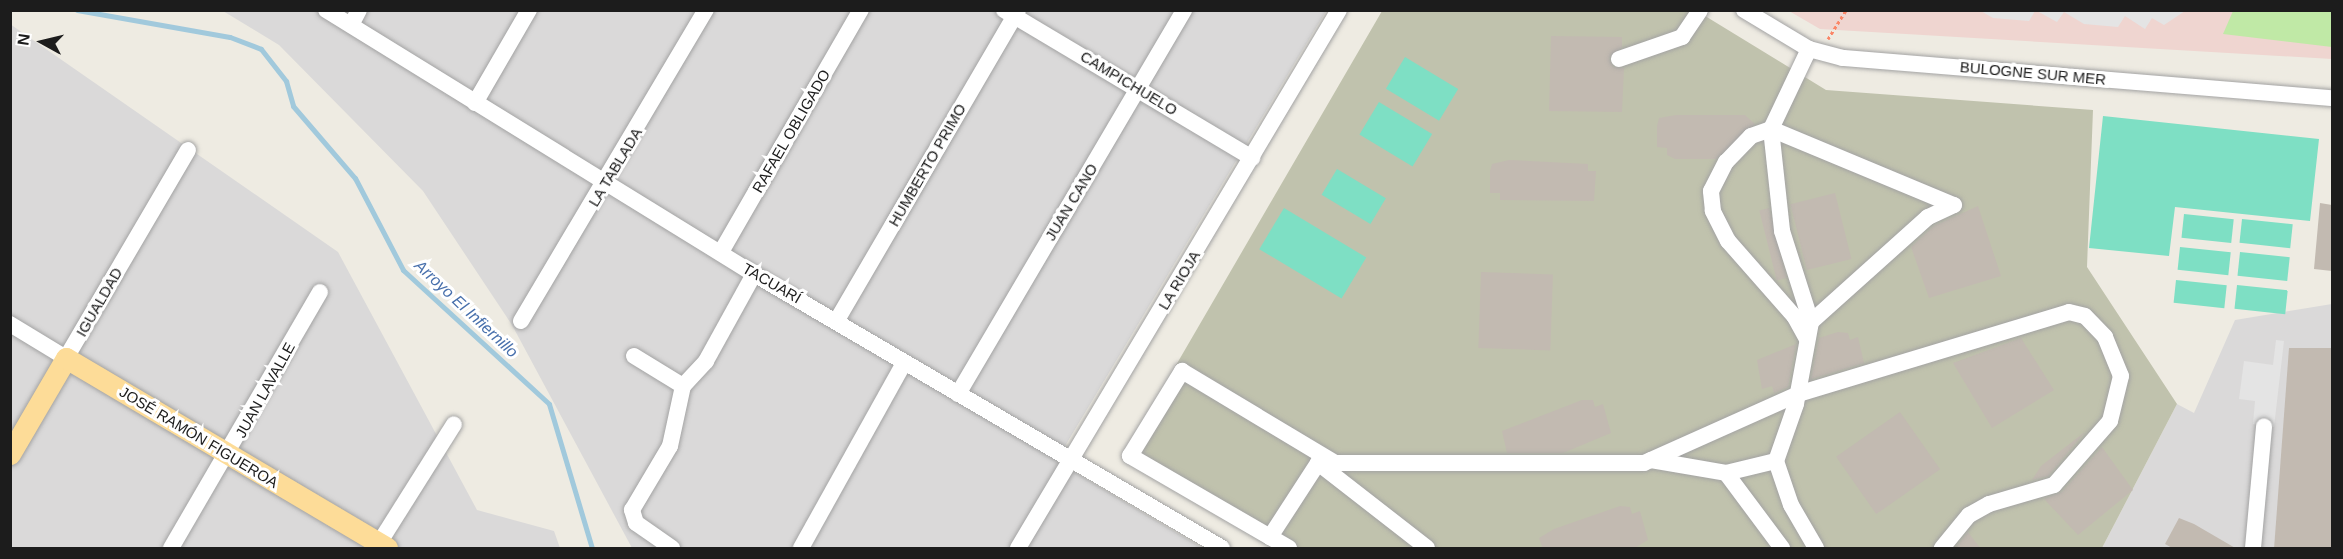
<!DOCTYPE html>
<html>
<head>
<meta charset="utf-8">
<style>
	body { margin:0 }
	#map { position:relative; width:2343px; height:559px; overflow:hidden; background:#eeebe2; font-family:Helvetica,sans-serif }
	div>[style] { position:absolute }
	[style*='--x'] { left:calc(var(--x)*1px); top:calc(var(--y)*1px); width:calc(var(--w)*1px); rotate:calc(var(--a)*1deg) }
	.residential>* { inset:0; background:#dad9d9 }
	.commercial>* { inset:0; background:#efd5d0 }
	.construction>* { inset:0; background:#c0c2ad }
	.grass>* { inset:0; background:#c0e9a6 }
	.pitch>* { inset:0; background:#7edfc4; transform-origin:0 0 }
	.parking>* { inset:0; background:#e4e4e4 }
	.stream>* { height:5px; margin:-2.5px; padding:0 2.5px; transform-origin:2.5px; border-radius:2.5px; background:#a1c9dc }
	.building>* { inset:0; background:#c2bab1; transform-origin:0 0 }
	.path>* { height:3px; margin-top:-1.5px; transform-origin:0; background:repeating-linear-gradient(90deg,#fb8566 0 3px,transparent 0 6px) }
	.roads { filter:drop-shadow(0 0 2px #a3a3a3) drop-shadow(0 0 2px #a3a3a3) }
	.minor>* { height:16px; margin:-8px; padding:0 8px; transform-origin:8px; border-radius:8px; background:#fff }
	.major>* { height:21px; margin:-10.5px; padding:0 10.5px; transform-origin:10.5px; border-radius:10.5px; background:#fddc98 }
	span { translate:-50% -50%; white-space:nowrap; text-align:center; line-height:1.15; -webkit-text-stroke:6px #fff; paint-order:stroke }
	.street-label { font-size:15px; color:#1c1c1c }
	.water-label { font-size:16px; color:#4870ac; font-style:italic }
	.frame { position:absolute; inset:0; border:12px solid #1c1c1c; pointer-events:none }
	.north { position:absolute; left:12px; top:12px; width:60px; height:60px; -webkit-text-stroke:4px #fff; paint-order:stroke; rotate:278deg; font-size:16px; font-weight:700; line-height:24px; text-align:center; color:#1c1c1c }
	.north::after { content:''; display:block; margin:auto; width:21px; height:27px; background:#1c1c1c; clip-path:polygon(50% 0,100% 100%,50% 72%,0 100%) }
</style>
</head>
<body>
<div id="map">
	<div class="residential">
		<i style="clip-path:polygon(223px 11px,1326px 11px,1056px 461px,1202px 548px,632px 548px,512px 325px,423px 191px,279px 45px)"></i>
		<i style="clip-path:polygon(10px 24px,338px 252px,477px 510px,554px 531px,560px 548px,11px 548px)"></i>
		<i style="clip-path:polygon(2332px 304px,2332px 548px,2102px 548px,2177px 404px,2194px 413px,2235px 320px)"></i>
	</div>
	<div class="commercial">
		<i style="clip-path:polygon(1789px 11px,2332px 11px,2332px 59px,1820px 29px)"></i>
	</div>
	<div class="construction">
		<i style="clip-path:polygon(1382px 11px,1697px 11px,1826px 90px,2093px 110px,2087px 267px,2177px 404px,2102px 548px,1272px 548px,1122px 458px)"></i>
	</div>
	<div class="grass">
		<i style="clip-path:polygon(2233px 11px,2332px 11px,2332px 47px,2223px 34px)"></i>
	</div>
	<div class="pitch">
		<i style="left:1405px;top:57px;width:62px;height:37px;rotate:31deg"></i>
		<i style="left:1379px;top:102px;width:62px;height:38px;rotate:31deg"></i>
		<i style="clip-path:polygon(2103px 116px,2319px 139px,2310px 221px,2175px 207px,2169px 256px,2089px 248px)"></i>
		<i style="left:1337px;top:169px;width:57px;height:30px;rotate:31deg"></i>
		<i style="left:1284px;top:208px;width:96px;height:48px;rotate:31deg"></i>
		<i style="left:2184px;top:214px;width:50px;height:24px;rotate:6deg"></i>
		<i style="left:2242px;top:219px;width:51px;height:24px;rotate:6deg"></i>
		<i style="left:2180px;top:247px;width:51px;height:23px;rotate:6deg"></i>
		<i style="left:2240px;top:252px;width:50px;height:24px;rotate:6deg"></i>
		<i style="left:2176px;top:280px;width:51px;height:23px;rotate:6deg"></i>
		<i style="left:2237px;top:285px;width:51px;height:24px;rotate:6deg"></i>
	</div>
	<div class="parking">
		<i style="clip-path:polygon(1981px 11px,2035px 11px,2029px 21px,1993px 18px)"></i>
		<i style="clip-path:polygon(2037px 11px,2185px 11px,2164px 25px,2152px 18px,2145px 29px,2125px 16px,2118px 27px,2084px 24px,2064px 12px,2057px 22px)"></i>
		<i style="clip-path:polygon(2276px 340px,2284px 341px,2274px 427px,2253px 424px,2255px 401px,2239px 399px,2244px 361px,2273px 365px)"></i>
	</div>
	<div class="stream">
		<i style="--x:77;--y:10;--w:155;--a:10"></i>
		<i style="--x:230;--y:37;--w:33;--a:21"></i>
		<i style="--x:261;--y:49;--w:41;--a:52"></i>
		<i style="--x:286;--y:81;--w:26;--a:74"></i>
		<i style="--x:293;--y:106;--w:95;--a:49.3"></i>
		<i style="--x:355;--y:178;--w:104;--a:62.4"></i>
		<i style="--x:403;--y:270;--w:198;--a:42.5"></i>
		<i style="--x:549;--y:404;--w:150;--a:73.4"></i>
	</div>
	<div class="building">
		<i style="clip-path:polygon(1551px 36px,1622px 37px,1622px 47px,1609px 58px,1613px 67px,1624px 68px,1622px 112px,1549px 111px)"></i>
		<i style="clip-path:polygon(1676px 115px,1745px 115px,1755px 124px,1716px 159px,1675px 159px,1667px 155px,1667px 148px,1657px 147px,1657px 126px,1659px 118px)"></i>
		<i style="clip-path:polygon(1509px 160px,1588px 164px,1588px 171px,1596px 171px,1594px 201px,1500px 200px,1500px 193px,1490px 193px,1490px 171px,1492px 164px)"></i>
		<i style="left:1835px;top:193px;width:68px;height:46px;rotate:76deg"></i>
		<i style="clip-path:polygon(2320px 203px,2332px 205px,2332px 271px,2314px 269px)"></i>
		<i style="clip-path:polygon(1978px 206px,2001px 276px,1929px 298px,1911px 247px,1934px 226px)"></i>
		<i style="left:1769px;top:208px;width:72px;height:10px;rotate:76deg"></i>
		<i style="left:1481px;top:272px;width:72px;height:76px;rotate:2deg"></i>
		<i style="clip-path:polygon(1838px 332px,1848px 333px,1850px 340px,1858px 337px,1864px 363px,1811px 379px,1819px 338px)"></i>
		<i style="clip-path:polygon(2021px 338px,2054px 390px,1992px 428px,1953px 363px)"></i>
		<i style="clip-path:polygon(1796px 344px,1788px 387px,1774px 393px,1772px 386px,1762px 389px,1757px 360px)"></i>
		<i style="clip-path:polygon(2289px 348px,2332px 348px,2332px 549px,2274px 549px)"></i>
		<i style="clip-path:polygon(1582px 400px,1593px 400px,1595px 407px,1603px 404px,1611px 433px,1563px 453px,1507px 453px,1502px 431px)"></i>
		<i style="left:1900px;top:412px;width:70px;height:78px;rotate:55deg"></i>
		<i style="clip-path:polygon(2086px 431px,2048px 476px,2032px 480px,2041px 466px)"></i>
		<i style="clip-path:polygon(2102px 447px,2133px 490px,2078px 535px,2044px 499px,2062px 492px)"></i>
		<i style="clip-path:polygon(1620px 506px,1630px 507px,1632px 514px,1640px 511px,1648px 540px,1633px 549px,1543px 549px,1539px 538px,1554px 529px)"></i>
		<i style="clip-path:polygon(2179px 518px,2194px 524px,2237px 549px,2174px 549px,2165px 544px)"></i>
		<i style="clip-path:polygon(1968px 532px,1981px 549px,1955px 549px)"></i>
	</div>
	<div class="path">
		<i style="--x:1828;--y:39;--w:34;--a:-58"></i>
	</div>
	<div class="roads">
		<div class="minor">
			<i style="--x:326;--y:10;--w:503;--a:31.67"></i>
			<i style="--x:754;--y:274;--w:542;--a:30.35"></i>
			<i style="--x:1004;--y:10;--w:289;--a:30.8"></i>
			<i style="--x:1744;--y:10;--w:76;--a:31"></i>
			<i style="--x:1809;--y:49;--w:35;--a:15"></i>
			<i style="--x:1843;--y:58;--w:491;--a:4.7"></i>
			<i style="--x:351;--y:25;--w:17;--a:-62"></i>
			<i style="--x:1809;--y:49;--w:89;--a:115.4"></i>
			<i style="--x:1771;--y:129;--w:198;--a:22.6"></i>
			<i style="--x:1954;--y:205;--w:29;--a:155"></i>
			<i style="--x:1928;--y:217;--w:157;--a:138.1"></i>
			<i style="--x:1811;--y:322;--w:83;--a:100.4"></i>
			<i style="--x:1796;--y:404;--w:60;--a:109.3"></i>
			<i style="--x:1776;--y:461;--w:46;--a:71.2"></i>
			<i style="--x:1791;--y:505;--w:50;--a:59.8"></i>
			<i style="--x:1619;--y:59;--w:67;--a:-19.2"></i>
			<i style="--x:1682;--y:37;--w:32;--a:-56"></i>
			<i style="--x:475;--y:103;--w:108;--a:-59.9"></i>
			<i style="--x:721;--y:252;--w:280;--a:-60"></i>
			<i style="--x:837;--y:320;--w:359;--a:-59.7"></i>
			<i style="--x:521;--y:321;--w:362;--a:-59.3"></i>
			<i style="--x:10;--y:324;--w:66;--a:31.3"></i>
			<i style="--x:66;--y:358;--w:241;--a:-59.6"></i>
			<i style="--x:1807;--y:339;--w:26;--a:-119"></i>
			<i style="--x:1794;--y:316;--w:100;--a:-131.3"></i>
			<i style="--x:1728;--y:241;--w:34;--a:-117"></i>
			<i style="--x:1713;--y:211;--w:20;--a:-96"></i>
			<i style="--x:1711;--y:191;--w:33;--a:-63"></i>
			<i style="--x:1726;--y:162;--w:36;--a:-46"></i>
			<i style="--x:1751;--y:136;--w:21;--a:-19"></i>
			<i style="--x:1771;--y:129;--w:103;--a:83.8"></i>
			<i style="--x:1782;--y:231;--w:96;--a:72.3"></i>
			<i style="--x:634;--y:356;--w:57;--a:31.5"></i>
			<i style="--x:958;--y:394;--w:446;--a:-59.5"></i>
			<i style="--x:1651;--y:460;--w:76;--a:9.8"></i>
			<i style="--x:1726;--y:473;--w:51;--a:-13.5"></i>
			<i style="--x:1318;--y:463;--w:326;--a:0"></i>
			<i style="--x:1644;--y:463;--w:169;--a:-24.1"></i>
			<i style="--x:1798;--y:394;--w:283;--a:-16.8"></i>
			<i style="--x:2069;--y:312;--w:16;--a:14"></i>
			<i style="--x:2085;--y:316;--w:29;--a:46"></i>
			<i style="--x:2105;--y:337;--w:42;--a:67.7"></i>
			<i style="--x:2121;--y:376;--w:46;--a:103.7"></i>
			<i style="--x:2110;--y:421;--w:85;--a:131.2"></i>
			<i style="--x:2054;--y:485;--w:68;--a:163.7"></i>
			<i style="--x:1989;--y:504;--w:23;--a:151"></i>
			<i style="--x:1969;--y:515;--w:43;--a:129.3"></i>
			<i style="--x:1318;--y:463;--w:138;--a:37.9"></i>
			<i style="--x:1726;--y:473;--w:94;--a:53.3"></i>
			<i style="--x:1270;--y:537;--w:162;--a:-149.9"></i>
			<i style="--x:1130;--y:456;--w:100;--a:-58.5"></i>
			<i style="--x:1182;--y:371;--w:179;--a:31"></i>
			<i style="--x:171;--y:548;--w:296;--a:-59.8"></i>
			<i style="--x:376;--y:548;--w:146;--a:-57.8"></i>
			<i style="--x:672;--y:548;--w:44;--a:-145.2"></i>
			<i style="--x:636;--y:523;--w:14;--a:-107"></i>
			<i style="--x:632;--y:510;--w:74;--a:-59.3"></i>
			<i style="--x:670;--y:446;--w:61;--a:-77.8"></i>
			<i style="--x:683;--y:386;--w:34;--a:-47"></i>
			<i style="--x:706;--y:361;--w:99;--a:-61.1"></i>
			<i style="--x:801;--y:548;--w:212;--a:-60.9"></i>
			<i style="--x:1018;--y:548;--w:626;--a:-59.18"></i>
			<i style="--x:1289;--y:548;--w:22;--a:-150"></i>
			<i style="--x:1270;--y:537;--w:88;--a:-57"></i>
			<i style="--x:2253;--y:548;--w:122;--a:-84.8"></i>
		</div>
		<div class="major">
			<i style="--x:10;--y:454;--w:111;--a:-59.7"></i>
			<i style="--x:66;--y:358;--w:373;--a:30.6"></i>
		</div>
	</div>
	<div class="street-label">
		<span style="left:2033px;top:73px;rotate:5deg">BULOGNE SUR MER</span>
		<span style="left:1129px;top:83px;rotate:31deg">CAMPICHUELO</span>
		<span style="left:791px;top:131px;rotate:-60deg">RAFAEL OBLIGADO</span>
		<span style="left:927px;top:165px;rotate:-60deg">HUMBERTO PRIMO</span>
		<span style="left:615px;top:167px;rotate:-59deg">LA TABLADA</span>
		<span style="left:1071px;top:202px;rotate:-59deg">JUAN CANO</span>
		<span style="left:1179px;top:280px;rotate:-59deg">LA RIOJA</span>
		<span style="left:772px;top:283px;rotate:30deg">TACUARÍ</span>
		<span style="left:99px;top:302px;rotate:-60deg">IGUALDAD</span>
		<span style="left:265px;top:390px;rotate:-61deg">JUAN LAVALLE</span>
		<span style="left:199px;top:437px;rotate:31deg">JOSÉ RAMÓN FIGUEROA</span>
	</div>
	<div class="water-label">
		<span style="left:466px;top:309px;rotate:43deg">Arroyo El Infiernillo</span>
	</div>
	<div class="frame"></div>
	<div class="north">N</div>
</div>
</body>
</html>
